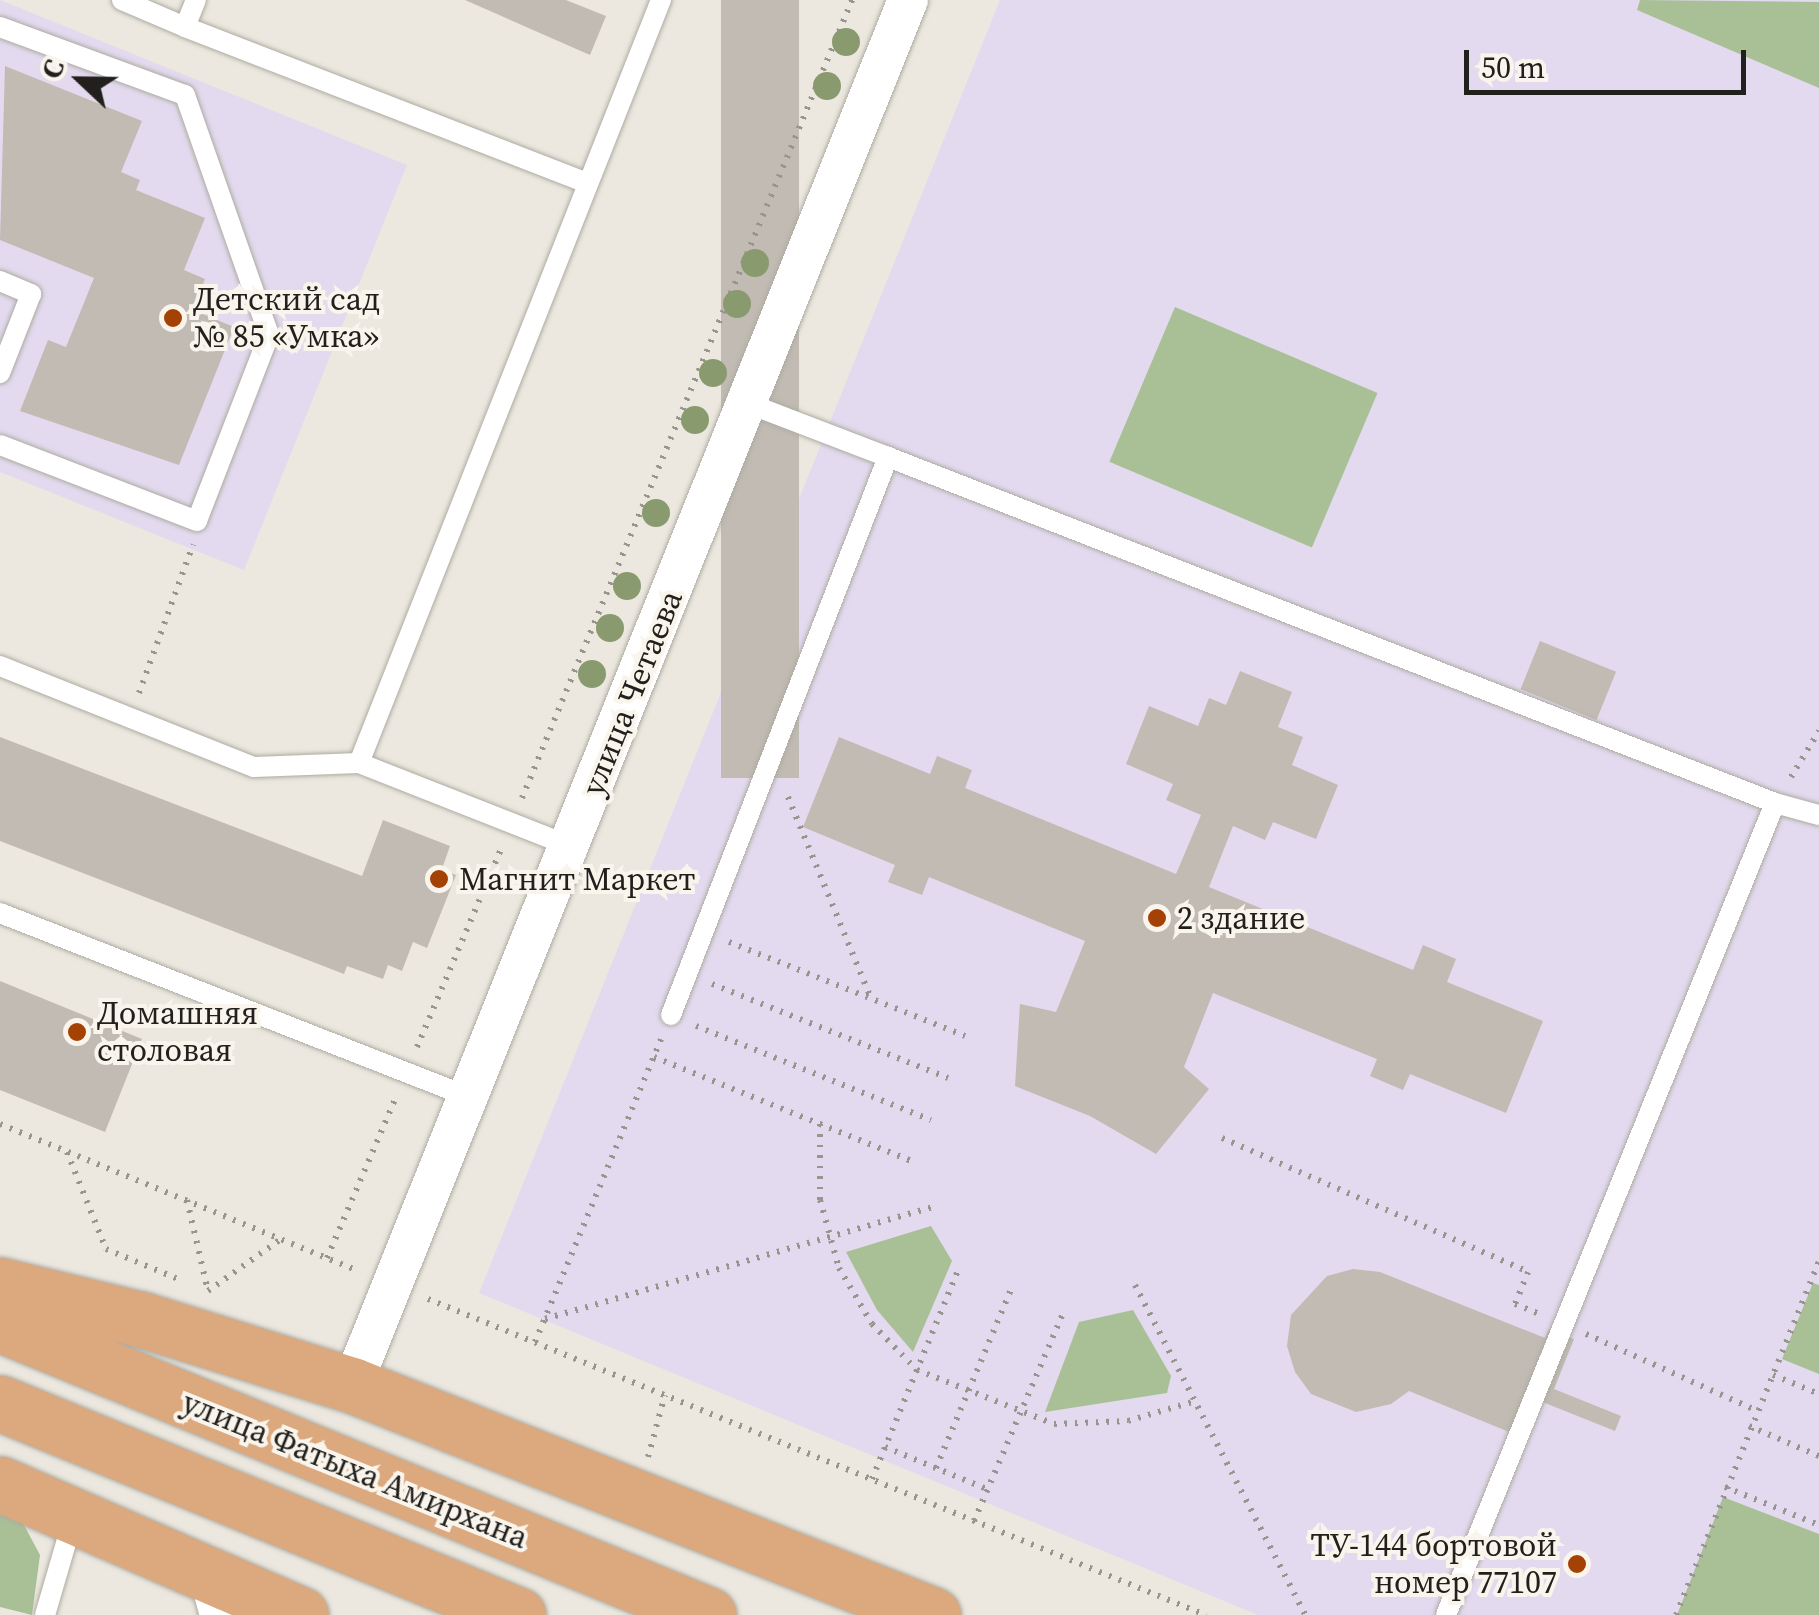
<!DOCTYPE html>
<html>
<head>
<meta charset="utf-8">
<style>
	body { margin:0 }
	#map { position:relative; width:1819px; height:1615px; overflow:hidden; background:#ece8df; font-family:"Source Serif 4",serif }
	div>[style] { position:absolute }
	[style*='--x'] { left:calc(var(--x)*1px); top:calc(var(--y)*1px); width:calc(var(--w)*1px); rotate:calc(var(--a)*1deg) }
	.education>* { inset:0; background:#e3daef }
	.green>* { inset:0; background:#a9c097; transform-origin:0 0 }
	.building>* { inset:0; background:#c1bbb3; transform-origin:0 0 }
	.path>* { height:6px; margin-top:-3px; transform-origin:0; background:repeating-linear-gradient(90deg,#98958e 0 2.5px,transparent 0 10.5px) }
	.roads { filter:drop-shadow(0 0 2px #aeaba2) drop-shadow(0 0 2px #aeaba2) }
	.lane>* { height:20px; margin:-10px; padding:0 10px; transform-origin:10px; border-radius:10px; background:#fff }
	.street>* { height:40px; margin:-20px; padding:0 20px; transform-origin:20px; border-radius:20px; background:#fff }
	.primary>* { height:55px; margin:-27.5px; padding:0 27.5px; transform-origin:27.5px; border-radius:27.5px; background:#dca87e }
	.trees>* { width:28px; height:28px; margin:-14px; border-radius:50%; background:#8a9a6f }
	.dots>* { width:28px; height:28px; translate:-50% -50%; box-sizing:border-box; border:5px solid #f9f5ec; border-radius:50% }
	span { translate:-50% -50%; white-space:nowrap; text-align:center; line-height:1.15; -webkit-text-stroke:8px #f9f5ec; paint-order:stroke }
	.poi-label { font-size:32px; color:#22201d }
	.left { translate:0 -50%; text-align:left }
	.right { translate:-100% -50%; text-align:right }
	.street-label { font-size:32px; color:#22201d }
	.north { position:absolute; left:30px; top:30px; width:100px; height:100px; -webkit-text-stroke:8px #f9f5ec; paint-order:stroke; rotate:292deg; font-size:28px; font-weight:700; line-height:40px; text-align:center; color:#22201d }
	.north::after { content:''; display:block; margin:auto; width:35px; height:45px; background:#22201d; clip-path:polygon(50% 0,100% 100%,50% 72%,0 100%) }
	.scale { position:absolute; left:1464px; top:50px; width:282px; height:45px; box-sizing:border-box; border:5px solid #22201d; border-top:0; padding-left:12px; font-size:30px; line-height:35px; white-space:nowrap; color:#22201d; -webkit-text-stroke:8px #f9f5ec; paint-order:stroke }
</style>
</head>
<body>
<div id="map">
	<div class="education">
		<i style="clip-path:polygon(0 0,407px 165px,244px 570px,0 472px)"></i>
		<i style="clip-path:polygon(1000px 0,1819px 0,1819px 1615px,1258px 1615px,479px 1293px)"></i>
	</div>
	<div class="green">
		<i style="clip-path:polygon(1640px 0,1819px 2px,1819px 88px,1637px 10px)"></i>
		<i style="left:1175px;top:307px;width:220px;height:168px;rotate:23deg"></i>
		<i style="clip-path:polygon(931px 1226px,952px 1261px,913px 1352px,877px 1310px,846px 1252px)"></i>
		<i style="clip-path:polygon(1813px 1283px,1819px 1285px,1819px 1374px,1782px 1359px)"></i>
		<i style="clip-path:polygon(1133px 1310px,1171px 1376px,1167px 1393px,1045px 1412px,1079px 1322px)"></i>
		<i style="clip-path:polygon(1723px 1497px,1819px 1534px,1819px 1615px,1677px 1615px)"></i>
		<i style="clip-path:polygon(0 1509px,24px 1525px,40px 1555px,32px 1615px,0 1607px)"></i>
	</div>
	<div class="building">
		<i style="clip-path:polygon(465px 0,566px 0,606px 16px,590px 55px)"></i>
		<i style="left:721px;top:0;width:78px;height:778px"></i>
		<i style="clip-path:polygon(5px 66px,142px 121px,121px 172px,140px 180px,136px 190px,205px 218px,184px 270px,205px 279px,193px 310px,234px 327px,179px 465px,20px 411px,48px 340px,66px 347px,94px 278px,0 240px)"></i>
		<i style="left:1540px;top:641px;width:82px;height:52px;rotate:22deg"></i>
		<i style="clip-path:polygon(1240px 671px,1292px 692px,1278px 727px,1303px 737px,1292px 765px,1338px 785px,1316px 839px,1273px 822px,1265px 840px,1233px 826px,1209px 887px,1413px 970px,1423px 945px,1456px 959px,1447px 982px,1543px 1021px,1506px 1113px,1410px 1074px,1403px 1090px,1370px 1076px,1377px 1059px,1213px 993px,1184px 1067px,1209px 1089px,1156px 1154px,1090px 1116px,1015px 1086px,1020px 1004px,1056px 1012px,1085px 941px,929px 877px,922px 895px,888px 882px,895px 865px,803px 827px,839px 737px,930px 774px,937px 756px,972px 770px,965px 788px,1176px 874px,1201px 815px,1166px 800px,1173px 784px,1126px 764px,1149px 706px,1198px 726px,1209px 698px,1226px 705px)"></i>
		<i style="clip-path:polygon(0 737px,362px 876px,383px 820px,450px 846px,442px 869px,456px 875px,427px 948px,413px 942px,402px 971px,388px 965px,383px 979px,347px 966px,344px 974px,0 841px)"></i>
		<i style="clip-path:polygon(0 981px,142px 1039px,105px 1132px,0 1090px)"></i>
		<i style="clip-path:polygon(1353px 1269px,1380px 1272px,1545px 1338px,1549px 1329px,1574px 1339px,1554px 1389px,1621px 1416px,1615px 1431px,1530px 1397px,1514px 1434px,1409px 1391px,1391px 1404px,1356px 1412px,1311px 1394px,1295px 1372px,1287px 1346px,1291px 1315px,1327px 1276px)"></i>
	</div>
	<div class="path">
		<i style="--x:139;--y:693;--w:158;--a:-70"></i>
		<i style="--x:1791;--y:777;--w:54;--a:-58.7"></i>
		<i style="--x:788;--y:797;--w:217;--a:67.6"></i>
		<i style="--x:522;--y:798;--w:864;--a:-67.53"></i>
		<i style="--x:729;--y:942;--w:254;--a:21.7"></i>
		<i style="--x:712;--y:984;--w:254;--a:21.7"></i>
		<i style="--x:696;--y:1026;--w:253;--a:21.8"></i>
		<i style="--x:417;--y:1047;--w:217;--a:-67"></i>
		<i style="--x:654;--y:1057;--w:280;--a:22"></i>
		<i style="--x:0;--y:1124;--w:388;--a:22.3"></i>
		<i style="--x:820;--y:1124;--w:76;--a:90"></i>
		<i style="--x:820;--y:1200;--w:71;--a:74.4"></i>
		<i style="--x:839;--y:1268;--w:65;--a:59.5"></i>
		<i style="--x:872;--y:1324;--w:64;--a:45.6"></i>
		<i style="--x:917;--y:1370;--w:147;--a:21.5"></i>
		<i style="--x:1054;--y:1424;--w:74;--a:-2.3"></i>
		<i style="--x:1128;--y:1421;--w:70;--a:-16.6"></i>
		<i style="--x:1222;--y:1138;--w:334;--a:23.6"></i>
		<i style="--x:1528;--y:1272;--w:35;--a:112"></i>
		<i style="--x:1515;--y:1304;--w:24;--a:22"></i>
		<i style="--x:67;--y:1152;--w:105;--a:68.1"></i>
		<i style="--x:106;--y:1249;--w:78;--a:22.6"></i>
		<i style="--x:187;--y:1200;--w:93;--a:77"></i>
		<i style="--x:327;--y:1258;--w:177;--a:-66.8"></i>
		<i style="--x:1135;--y:1285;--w:371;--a:62.7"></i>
		<i style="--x:208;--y:1291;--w:90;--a:-35.5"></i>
		<i style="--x:428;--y:1299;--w:840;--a:22.11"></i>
		<i style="--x:545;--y:1319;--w:404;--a:-16.1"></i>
		<i style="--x:1586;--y:1334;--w:185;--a:24.2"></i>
		<i style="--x:535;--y:1342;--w:328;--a:-67.4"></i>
		<i style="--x:1773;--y:1375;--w:50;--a:22.4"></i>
		<i style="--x:1749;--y:1426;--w:76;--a:23.2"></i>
		<i style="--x:885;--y:1447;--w:110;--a:22.4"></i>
		<i style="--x:648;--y:1457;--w:64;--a:-74.7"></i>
		<i style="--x:936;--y:1468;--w:193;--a:-67.2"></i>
		<i style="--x:872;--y:1479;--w:228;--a:-67.6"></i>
		<i style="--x:1725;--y:1487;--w:101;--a:22"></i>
		<i style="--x:974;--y:1521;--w:228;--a:-66.8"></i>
		<i style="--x:1676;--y:1615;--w:382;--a:-68"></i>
	</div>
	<div class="roads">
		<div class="lane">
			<i style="--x:122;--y:0;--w:69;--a:23.2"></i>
			<i style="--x:185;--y:27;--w:29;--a:-68"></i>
			<i style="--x:0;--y:27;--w:197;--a:20.2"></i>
			<i style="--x:185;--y:95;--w:254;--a:70.7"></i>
			<i style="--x:269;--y:335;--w:199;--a:111.2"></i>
			<i style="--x:197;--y:521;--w:211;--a:-158.9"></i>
			<i style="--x:185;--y:27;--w:432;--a:21.2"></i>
			<i style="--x:0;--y:281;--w:34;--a:23"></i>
			<i style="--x:31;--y:294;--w:85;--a:111.4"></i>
			<i style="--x:747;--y:403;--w:151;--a:21"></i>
			<i style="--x:0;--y:666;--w:273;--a:21.7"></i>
			<i style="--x:254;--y:767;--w:105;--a:-2.2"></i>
			<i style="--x:359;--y:763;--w:229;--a:21.5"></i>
			<i style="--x:359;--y:763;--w:821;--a:-68.41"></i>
			<i style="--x:1775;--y:803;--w:46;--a:15.3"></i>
			<i style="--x:0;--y:913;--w:504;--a:21.42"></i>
			<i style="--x:671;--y:1015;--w:599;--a:-68.75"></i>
			<i style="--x:888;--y:457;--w:952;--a:21.31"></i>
			<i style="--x:1775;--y:803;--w:876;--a:112.06"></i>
			<i style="--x:45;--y:1615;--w:103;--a:-73.7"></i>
		</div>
		<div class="street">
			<i style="--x:352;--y:1385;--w:1492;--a:-68.13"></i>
			<i style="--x:209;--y:1575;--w:41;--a:74.6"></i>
		</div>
		<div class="primary">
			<i style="--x:0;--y:1285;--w:144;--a:13.7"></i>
			<i style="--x:140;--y:1319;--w:222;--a:17.3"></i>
			<i style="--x:352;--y:1385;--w:625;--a:21.6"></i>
			<i style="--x:0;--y:1324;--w:766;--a:22.32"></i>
			<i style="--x:0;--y:1403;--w:560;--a:22.26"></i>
			<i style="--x:0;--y:1484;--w:328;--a:23.5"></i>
		</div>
	</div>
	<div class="trees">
		<i style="left:846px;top:42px"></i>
		<i style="left:827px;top:86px"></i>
		<i style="left:755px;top:263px"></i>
		<i style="left:737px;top:304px"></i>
		<i style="left:713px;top:373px"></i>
		<i style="left:695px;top:420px"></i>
		<i style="left:656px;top:513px"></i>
		<i style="left:627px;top:586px"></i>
		<i style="left:610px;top:628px"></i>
		<i style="left:592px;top:674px"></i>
	</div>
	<div class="dots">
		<i style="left:173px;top:318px;background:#a44105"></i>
		<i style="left:439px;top:879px;background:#a44105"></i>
		<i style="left:1157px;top:918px;background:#a44105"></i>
		<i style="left:77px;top:1032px;background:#a44105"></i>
		<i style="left:1577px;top:1564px;background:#a44105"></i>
	</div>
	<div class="poi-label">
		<span class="left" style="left:193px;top:318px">Детский сад<br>№ 85 «Умка»</span>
		<span class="left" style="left:459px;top:879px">Магнит Маркет</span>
		<span class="left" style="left:1177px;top:918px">2 здание</span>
		<span class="left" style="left:97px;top:1032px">Домашняя<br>столовая</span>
		<span class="right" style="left:1557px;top:1564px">ТУ-144 бортовой<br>номер 77107</span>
	</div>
	<div class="street-label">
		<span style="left:632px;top:693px;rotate:-68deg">улица Четаева</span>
		<span style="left:355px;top:1470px;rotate:22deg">улица Фатыха Амирхана</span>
	</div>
	<div class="north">С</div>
	<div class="scale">50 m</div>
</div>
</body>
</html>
